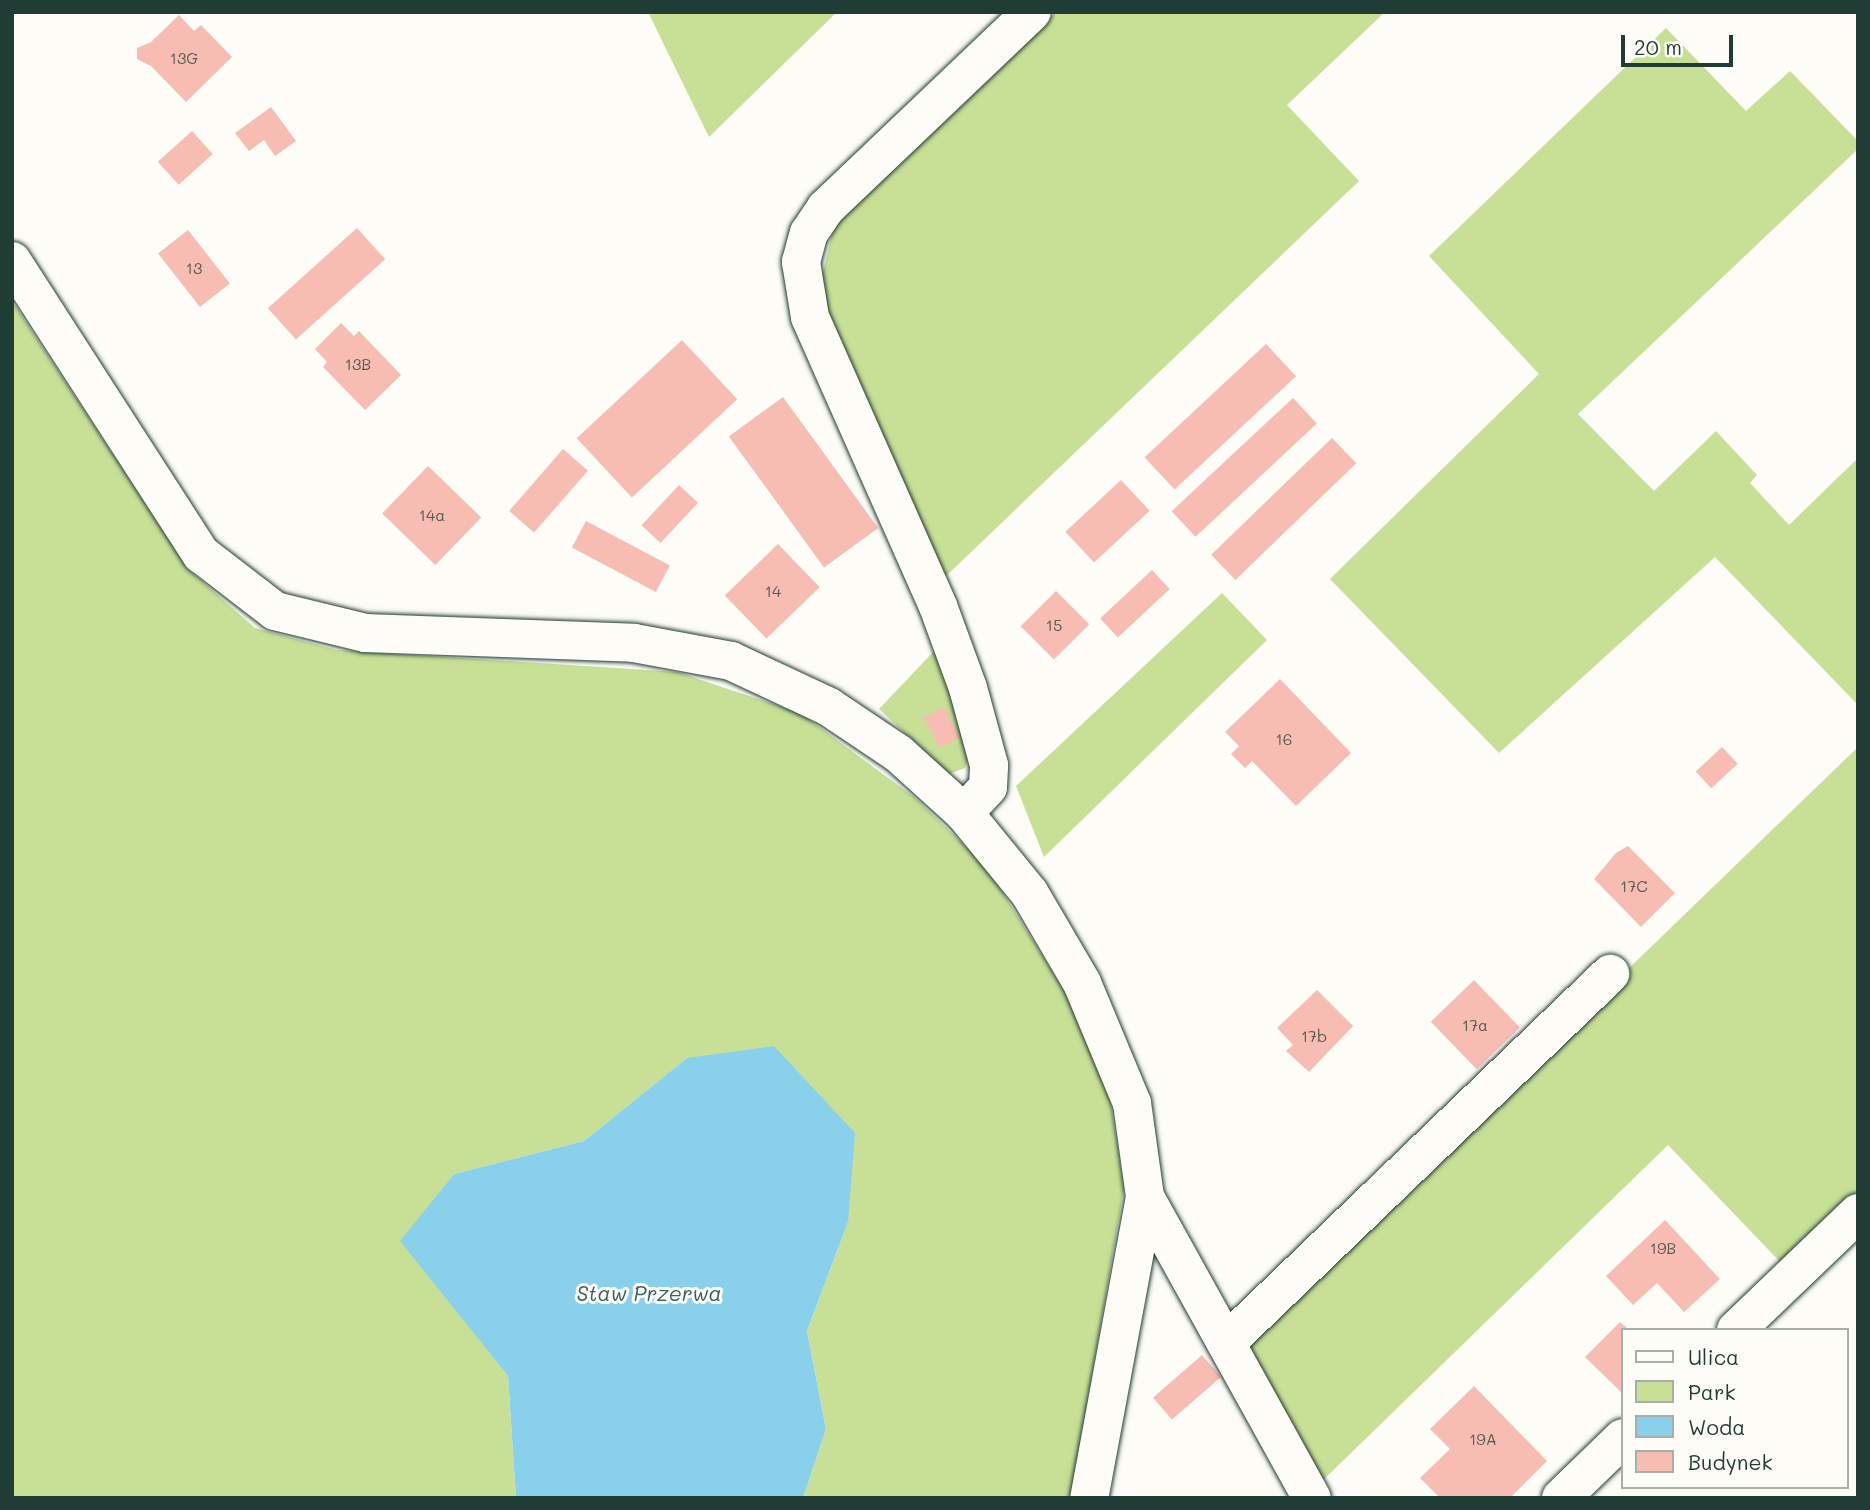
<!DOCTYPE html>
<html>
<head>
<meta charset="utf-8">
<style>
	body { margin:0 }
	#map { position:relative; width:1870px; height:1510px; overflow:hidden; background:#fdfcf7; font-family:Mali,sans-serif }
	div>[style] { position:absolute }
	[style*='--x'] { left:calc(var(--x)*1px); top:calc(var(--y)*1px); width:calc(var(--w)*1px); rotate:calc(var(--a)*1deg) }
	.green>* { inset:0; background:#c7e096 }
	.water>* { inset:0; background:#89d1ea }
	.building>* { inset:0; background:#f7bcb2; transform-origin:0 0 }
	.roads { filter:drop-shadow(0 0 2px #1f3d34) drop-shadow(0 0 2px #1f3d34) }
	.minor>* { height:38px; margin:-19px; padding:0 19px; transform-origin:19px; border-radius:19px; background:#fdfcf7 }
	span { translate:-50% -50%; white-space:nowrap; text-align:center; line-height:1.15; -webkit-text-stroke:6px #fdfcf7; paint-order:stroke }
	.number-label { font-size:16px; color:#555d54 }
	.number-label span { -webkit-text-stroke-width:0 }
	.water-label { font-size:21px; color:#3a6262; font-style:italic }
	.frame { position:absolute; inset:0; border:14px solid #1f3d34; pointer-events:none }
	.legend { position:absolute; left:1621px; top:1328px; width:228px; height:161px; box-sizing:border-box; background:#fdfcf7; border:2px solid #a4b0a9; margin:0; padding:9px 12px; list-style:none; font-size:21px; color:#1f3d34 }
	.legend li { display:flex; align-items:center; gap:14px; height:35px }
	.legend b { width:35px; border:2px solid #a4b0a9 }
	.scale { position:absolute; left:1621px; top:35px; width:112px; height:32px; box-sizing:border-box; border:4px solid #1f3d34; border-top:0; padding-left:9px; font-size:21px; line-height:24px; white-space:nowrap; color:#1f3d34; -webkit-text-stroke:5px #fdfcf7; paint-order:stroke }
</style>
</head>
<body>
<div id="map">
	<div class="green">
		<i style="clip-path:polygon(648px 12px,837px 12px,709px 137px)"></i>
		<i style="clip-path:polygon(1056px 12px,1385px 12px,1287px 105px,1359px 181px,944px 578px,819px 289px,835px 221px)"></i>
		<i style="clip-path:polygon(1666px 28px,1746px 111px,1790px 71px,1858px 141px,1858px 149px,1578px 414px,1654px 491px,1716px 431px,1757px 475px,1750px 483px,1789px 525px,1858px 458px,1858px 705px,1715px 557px,1499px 753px,1330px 579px,1539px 374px,1429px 256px)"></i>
		<i style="clip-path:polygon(12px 301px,189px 570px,255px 628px,337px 650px,677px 672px,800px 713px,914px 797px,986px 866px,1072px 1003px,1109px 1092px,1124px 1188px,1071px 1498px,803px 1498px,826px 1429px,807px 1331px,848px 1222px,687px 1058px,584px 1141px,454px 1174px,401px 1241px,508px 1376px,516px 1498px,12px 1498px)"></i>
		<i style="clip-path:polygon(1222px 593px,1267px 640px,1044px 857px,1016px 786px)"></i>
		<i style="clip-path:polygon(937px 648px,971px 753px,965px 768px,949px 774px,879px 709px)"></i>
		<i style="clip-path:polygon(1858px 747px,1858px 1194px,1783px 1265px,1668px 1145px,1317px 1486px,1240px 1344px)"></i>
	</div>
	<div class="water">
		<i style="clip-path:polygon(774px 1046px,855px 1133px,848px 1222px,807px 1331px,826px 1429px,803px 1498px,516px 1498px,508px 1376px,400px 1241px,454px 1174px,584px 1141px,687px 1058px)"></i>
	</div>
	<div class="building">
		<i style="clip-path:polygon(179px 15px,194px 31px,201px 25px,232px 57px,186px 102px,151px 66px,137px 59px,137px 48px,151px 42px)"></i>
		<i style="clip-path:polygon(271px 107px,296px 141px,275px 156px,264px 140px,249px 151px,235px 133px)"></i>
		<i style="left:192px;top:131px;width:31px;height:46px;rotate:48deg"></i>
		<i style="left:357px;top:228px;width:42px;height:120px;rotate:48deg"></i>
		<i style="left:188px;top:230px;width:68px;height:38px;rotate:52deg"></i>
		<i style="clip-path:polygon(341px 323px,354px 336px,359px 331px,401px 375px,365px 410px,323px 367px,327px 362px,315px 349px)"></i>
		<i style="left:682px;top:340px;width:81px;height:144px;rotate:47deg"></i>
		<i style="left:1266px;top:344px;width:44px;height:166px;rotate:47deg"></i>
		<i style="left:783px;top:397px;width:162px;height:67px;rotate:54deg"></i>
		<i style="left:1293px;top:398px;width:35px;height:166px;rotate:47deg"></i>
		<i style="left:1332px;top:438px;width:35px;height:168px;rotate:46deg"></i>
		<i style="left:563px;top:449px;width:33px;height:82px;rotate:41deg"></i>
		<i style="left:428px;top:466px;width:74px;height:66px;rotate:44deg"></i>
		<i style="left:1121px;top:480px;width:42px;height:76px;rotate:47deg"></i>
		<i style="left:679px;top:485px;width:26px;height:55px;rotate:43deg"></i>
		<i style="left:586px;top:521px;width:95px;height:30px;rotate:28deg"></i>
		<i style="left:778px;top:544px;width:60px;height:74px;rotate:46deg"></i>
		<i style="left:1152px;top:570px;width:26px;height:71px;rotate:47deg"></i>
		<i style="left:1056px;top:591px;width:47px;height:50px;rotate:45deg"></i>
		<i style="clip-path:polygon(1280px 679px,1351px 753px,1296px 806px,1252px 761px,1245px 768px,1231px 754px,1239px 746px,1225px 732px)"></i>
		<i style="left:944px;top:707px;width:34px;height:23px;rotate:62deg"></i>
		<i style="left:1722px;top:747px;width:23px;height:36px;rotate:47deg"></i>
		<i style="clip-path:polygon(1628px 846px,1675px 893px,1641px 927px,1594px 879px,1616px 853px)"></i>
		<i style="left:1474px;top:980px;width:66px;height:60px;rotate:46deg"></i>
		<i style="clip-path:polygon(1317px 990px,1353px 1026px,1309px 1072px,1286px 1051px,1293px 1045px,1277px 1028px)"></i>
		<i style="clip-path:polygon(1665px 1220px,1720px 1279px,1684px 1312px,1657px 1283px,1633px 1305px,1606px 1276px)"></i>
		<i style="clip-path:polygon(1620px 1322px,1629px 1330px,1623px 1330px,1623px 1394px,1585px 1357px)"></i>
		<i style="left:1202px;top:1355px;width:29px;height:65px;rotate:49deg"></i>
		<i style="clip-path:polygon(1474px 1386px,1547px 1461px,1510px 1498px,1440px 1498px,1420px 1478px,1450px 1449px,1430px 1429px)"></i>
	</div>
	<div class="roads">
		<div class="minor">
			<i style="--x:12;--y:261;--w:349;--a:57.2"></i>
			<i style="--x:201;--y:554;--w:93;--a:37.6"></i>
			<i style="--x:275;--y:611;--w:93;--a:13.7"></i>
			<i style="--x:365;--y:633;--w:269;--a:2.1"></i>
			<i style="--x:634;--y:643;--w:99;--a:10.5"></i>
			<i style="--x:731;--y:661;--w:108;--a:25.1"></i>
			<i style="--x:829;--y:707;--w:84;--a:33.9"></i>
			<i style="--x:899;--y:754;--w:88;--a:42.2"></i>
			<i style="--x:964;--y:813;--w:104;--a:50.8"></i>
			<i style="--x:1030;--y:894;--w:103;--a:59.7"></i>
			<i style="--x:1082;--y:983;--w:130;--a:67.4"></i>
			<i style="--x:1132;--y:1103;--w:95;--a:82.1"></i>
			<i style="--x:1145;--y:1197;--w:306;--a:100.5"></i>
			<i style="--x:964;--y:813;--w:35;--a:-47"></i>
			<i style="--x:988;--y:787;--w:22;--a:-87"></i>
			<i style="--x:989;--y:765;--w:80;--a:-105.3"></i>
			<i style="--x:968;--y:688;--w:87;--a:-110.1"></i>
			<i style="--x:938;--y:606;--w:316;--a:-113.9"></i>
			<i style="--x:810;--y:317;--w:56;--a:-99.3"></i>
			<i style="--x:801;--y:262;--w:30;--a:-75"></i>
			<i style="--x:809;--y:233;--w:30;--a:-56"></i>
			<i style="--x:826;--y:208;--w:284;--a:-43.6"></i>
			<i style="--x:1145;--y:1197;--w:344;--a:61"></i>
			<i style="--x:1736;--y:1330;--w:169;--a:-43.8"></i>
			<i style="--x:1226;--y:1343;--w:533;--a:-43.86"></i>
			<i style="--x:1561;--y:1498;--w:86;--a:-44.1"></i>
		</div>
	</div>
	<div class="number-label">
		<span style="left:184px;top:58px">13G</span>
		<span style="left:194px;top:268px">13</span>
		<span style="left:358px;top:364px">13B</span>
		<span style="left:432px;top:515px">14a</span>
		<span style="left:773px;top:591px">14</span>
		<span style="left:1054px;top:625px">15</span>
		<span style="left:1284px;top:739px">16</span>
		<span style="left:1634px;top:886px">17C</span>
		<span style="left:1475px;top:1025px">17a</span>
		<span style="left:1314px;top:1036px">17b</span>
		<span style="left:1663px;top:1248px">19B</span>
		<span style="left:1483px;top:1439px">19A</span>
	</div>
	<div class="water-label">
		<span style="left:649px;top:1293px">Staw Przerwa</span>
	</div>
	<div class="frame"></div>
	<ul class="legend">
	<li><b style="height:9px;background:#fdfcf7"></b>Ulica</li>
	<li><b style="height:19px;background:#c7e096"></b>Park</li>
	<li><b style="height:19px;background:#89d1ea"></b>Woda</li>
	<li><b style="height:19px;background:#f7bcb2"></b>Budynek</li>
	</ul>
	<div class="scale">20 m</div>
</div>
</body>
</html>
